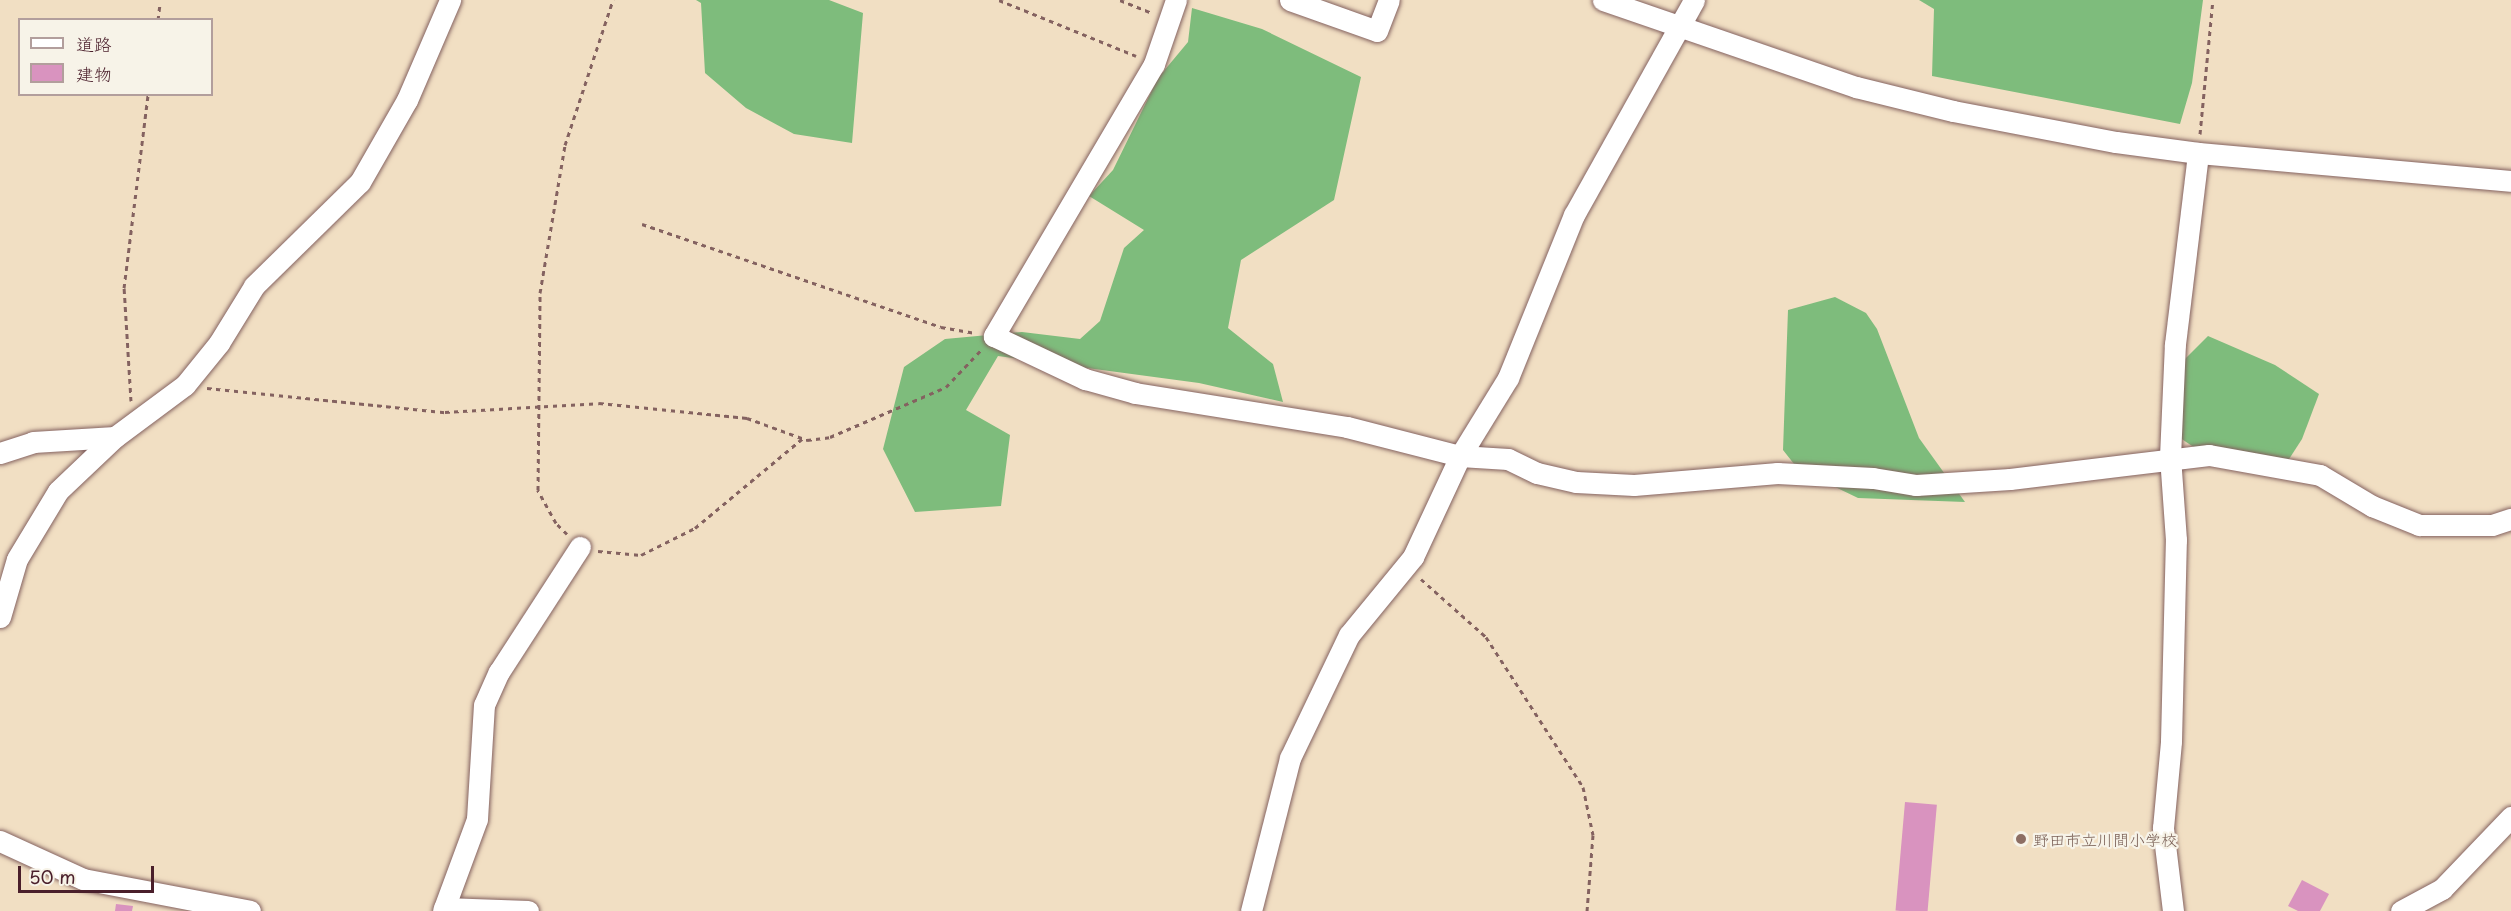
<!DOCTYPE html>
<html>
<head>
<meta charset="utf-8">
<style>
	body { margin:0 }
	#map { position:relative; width:2511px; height:911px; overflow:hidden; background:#f1dfc3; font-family:"Playpen Sans","Klee One",sans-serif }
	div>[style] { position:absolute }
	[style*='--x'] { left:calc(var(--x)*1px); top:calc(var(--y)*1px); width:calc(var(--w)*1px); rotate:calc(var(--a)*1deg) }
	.forest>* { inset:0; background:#7ebc7c }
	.building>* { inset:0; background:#d993bf; transform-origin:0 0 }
	.path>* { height:3px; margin-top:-1.5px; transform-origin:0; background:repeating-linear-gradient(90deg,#846260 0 4.5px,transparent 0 9px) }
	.roads { filter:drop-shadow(0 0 2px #846260) drop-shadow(0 0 2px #846260) }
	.minor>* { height:21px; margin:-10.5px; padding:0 10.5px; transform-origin:10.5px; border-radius:10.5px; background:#fff }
	.dots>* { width:16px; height:16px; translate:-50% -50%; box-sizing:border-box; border:3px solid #f7f3e8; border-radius:50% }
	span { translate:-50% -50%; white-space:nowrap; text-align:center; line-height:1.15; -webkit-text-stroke:4.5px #f7f3e8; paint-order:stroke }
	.education-label { font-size:16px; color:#785e54 }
	.left { translate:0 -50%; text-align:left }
	.legend { position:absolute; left:18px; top:18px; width:195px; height:78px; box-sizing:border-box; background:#f7f3e8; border:2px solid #b29e9c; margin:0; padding:8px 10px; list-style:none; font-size:18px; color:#4a1f2b }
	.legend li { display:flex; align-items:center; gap:12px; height:30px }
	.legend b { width:30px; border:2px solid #b29e9c }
	.scale { position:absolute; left:18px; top:866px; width:136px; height:27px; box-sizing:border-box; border:3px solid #4a1f2b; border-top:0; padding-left:8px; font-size:18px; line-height:21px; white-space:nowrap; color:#4a1f2b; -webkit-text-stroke:4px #f7f3e8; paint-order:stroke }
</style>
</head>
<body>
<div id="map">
	<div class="forest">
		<i style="clip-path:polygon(696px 0,829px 0,863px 13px,852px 143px,794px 134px,746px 108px,705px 73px,701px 3px)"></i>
		<i style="clip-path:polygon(1919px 0,2203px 0,2192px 83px,2180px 124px,1932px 76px,1934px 9px)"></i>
		<i style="clip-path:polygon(1192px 8px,1262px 29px,1361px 77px,1334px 200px,1241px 260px,1228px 328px,1273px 364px,1283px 402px,1199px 383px,998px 356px,966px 410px,1010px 435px,1001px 506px,915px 512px,883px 449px,904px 367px,945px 339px,1022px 332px,1080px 339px,1100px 321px,1124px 248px,1144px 230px,1089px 196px,1113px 170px,1158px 78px,1188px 42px)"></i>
		<i style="clip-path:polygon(1835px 297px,1866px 313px,1877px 329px,1919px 438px,1965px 502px,1858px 498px,1798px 469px,1783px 450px,1788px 310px)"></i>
		<i style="clip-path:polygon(2208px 336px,2275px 365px,2319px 394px,2302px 439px,2282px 470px,2195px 448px,2164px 427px,2183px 361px)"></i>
	</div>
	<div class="building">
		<i style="left:1905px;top:802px;width:32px;height:109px;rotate:5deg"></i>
		<i style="clip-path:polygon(2302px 880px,2329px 894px,2320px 911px,2298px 911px,2288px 906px)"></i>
		<i style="clip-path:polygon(116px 904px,133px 906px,132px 911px,115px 911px)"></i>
	</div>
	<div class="path">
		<i style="--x:999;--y:0;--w:148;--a:22.2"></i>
		<i style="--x:1120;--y:0;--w:35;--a:22"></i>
		<i style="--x:158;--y:20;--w:17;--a:-83"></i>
		<i style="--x:2200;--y:134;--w:135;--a:-84.5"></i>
		<i style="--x:642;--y:224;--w:316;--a:19"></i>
		<i style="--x:941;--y:327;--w:35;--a:10"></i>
		<i style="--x:207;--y:388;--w:239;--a:5.8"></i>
		<i style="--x:445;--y:412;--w:154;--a:-3.3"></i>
		<i style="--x:599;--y:403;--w:149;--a:5.8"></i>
		<i style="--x:747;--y:418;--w:64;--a:20.1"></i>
		<i style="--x:807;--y:440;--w:23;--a:-7"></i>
		<i style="--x:830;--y:437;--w:126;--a:-23.3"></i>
		<i style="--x:946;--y:387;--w:51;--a:-46.6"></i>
		<i style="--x:131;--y:401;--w:113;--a:-93.5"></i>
		<i style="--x:124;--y:288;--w:195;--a:-82.9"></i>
		<i style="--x:567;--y:534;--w:16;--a:-135"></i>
		<i style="--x:556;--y:523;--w:38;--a:-119"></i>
		<i style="--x:538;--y:490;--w:197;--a:-89.4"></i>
		<i style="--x:540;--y:293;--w:150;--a:-80.4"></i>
		<i style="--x:565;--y:145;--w:153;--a:-71.7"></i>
		<i style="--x:598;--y:551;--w:43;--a:5.3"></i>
		<i style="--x:641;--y:555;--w:60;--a:-26.6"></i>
		<i style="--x:695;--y:528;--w:141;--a:-39.8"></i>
		<i style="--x:1421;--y:579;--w:87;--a:41.7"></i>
		<i style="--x:1486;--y:637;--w:179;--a:57.1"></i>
		<i style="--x:1583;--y:787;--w:49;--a:78.2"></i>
		<i style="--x:1593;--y:835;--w:76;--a:94.5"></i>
	</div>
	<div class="roads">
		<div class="minor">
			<i style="--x:1176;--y:0;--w:68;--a:109"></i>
			<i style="--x:1154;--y:64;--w:316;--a:120.5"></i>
			<i style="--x:994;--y:336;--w:101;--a:25.3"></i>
			<i style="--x:1085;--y:379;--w:52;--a:15.6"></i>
			<i style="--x:1135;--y:393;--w:215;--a:9.1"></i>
			<i style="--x:1347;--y:427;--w:117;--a:14.4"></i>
			<i style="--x:1460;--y:456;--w:48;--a:3.6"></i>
			<i style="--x:1508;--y:459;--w:32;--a:26"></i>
			<i style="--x:1537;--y:473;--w:40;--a:13"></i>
			<i style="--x:1576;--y:482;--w:58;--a:3"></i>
			<i style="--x:1634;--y:485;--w:144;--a:-4.8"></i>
			<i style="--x:1777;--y:473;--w:96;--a:3"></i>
			<i style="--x:1873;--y:478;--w:44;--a:9.2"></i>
			<i style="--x:1916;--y:485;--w:94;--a:-3.7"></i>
			<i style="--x:2010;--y:479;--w:200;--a:-6.9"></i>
			<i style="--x:2209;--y:455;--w:113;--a:10.2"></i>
			<i style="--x:2320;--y:475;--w:61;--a:30.8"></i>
			<i style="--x:2372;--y:506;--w:51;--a:22"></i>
			<i style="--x:2419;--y:525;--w:73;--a:0"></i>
			<i style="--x:2492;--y:525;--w:20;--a:-18"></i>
			<i style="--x:1290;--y:0;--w:92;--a:19.6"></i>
			<i style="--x:1377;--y:31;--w:33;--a:-69"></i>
			<i style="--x:1603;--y:0;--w:268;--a:19"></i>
			<i style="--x:1856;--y:87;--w:100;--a:13.9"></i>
			<i style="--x:1953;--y:111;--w:166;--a:10.8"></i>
			<i style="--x:2116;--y:142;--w:83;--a:7.6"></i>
			<i style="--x:2198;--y:153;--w:314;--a:5.1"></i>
			<i style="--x:0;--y:453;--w:35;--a:-18"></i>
			<i style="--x:33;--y:442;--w:82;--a:-3.5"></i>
			<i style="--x:0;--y:617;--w:60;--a:-73.7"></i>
			<i style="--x:17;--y:559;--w:79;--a:-58.9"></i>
			<i style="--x:58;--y:491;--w:79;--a:-43.5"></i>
			<i style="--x:115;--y:437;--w:87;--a:-36.6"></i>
			<i style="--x:185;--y:385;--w:54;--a:-51"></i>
			<i style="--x:219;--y:343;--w:67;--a:-58.4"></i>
			<i style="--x:254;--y:286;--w:148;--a:-44.5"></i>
			<i style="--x:360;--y:182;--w:95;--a:-60.2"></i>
			<i style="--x:407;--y:100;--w:109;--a:-66.7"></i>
			<i style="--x:0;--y:841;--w:91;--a:24.6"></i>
			<i style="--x:83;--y:879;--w:170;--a:10.8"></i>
			<i style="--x:444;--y:908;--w:84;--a:2"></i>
			<i style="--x:443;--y:911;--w:98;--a:-69.7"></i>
			<i style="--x:477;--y:819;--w:114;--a:-86.5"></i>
			<i style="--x:484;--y:705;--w:36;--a:-66"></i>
			<i style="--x:499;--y:672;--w:149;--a:-57.1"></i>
			<i style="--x:1251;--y:911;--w:158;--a:-75.7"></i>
			<i style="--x:1290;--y:758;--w:136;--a:-64.4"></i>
			<i style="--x:1349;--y:635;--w:101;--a:-50.6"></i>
			<i style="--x:1413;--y:557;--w:111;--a:-65"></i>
			<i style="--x:1460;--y:456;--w:92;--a:-58.4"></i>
			<i style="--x:1508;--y:378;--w:176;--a:-68"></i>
			<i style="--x:1574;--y:215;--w:246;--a:-60.8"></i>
			<i style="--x:2173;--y:911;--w:84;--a:-96.9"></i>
			<i style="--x:2163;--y:828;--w:87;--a:-84.7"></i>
			<i style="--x:2171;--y:741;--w:201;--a:-88.6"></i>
			<i style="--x:2176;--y:540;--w:83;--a:-94.1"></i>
			<i style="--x:2170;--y:457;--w:113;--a:-87.5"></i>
			<i style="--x:2175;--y:344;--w:192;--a:-83.1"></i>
			<i style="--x:2401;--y:911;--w:47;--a:-28.2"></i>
			<i style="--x:2442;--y:889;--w:100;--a:-46.2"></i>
		</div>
	</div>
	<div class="dots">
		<i style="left:2021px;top:839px;background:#8d6e63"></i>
	</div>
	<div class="education-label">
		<span class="left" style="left:2033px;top:839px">野田市立川間小学校</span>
	</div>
	<ul class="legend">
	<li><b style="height:8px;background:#fff"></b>道路</li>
	<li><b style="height:16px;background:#d993bf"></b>建物</li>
	</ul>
	<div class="scale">50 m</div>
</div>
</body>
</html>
